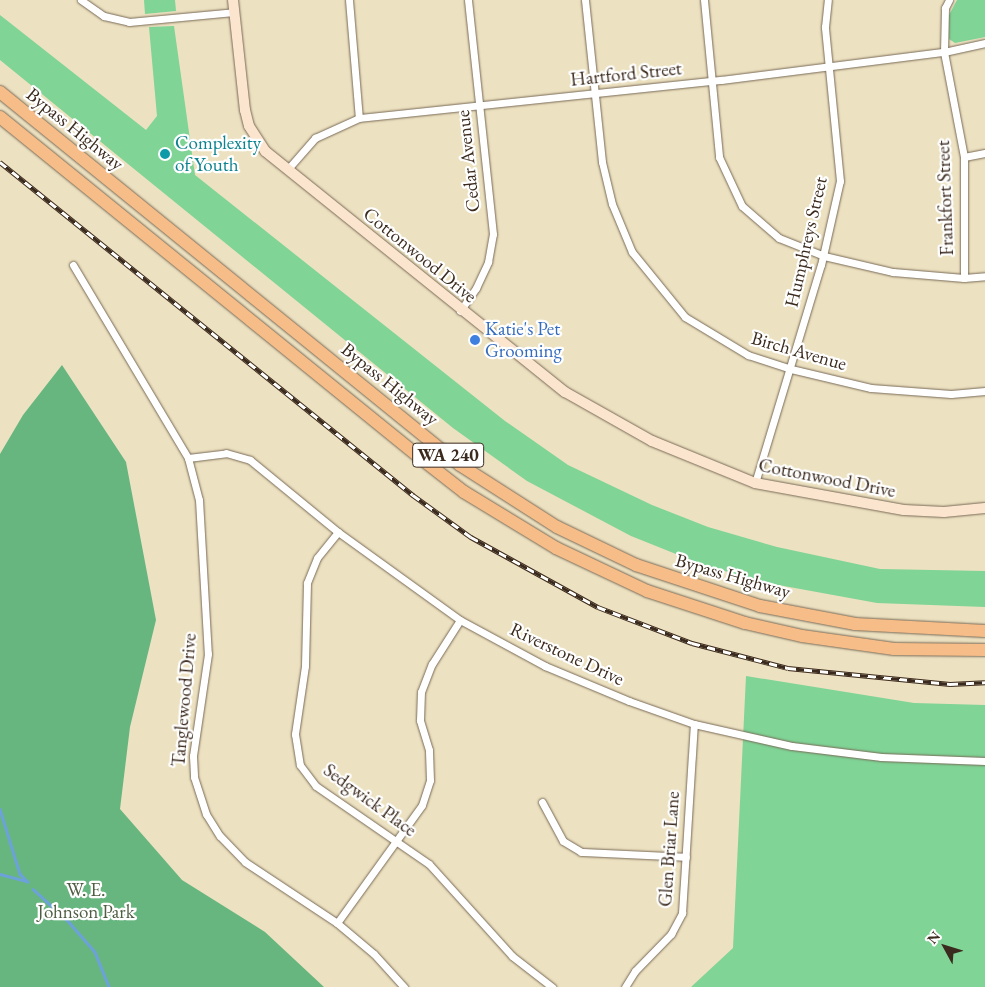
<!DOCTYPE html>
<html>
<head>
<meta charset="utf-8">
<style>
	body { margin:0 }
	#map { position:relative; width:985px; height:987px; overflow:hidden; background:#ece1c0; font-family:"EB Garamond",serif }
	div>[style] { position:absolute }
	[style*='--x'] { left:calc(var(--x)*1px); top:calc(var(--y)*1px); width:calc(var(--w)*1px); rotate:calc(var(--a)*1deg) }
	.green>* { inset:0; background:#7fd496 }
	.forest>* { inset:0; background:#67b67f }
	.stream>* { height:2.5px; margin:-1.25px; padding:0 1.25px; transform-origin:1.25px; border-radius:1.25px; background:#6da1d9 }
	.roads { filter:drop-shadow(0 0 1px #796a57) drop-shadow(0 0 1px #796a57) }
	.street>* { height:7px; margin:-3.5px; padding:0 3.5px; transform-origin:3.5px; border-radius:3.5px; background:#fff }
	.secondary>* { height:10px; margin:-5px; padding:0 5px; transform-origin:5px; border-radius:5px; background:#fce5cf }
	.highway>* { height:12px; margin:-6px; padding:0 6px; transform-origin:6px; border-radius:6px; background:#f7bd88 }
	.rail>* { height:4.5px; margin-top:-2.25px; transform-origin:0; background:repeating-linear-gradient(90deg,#fff 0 8px,#3b2a1e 0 16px); box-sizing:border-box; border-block:1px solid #3b2a1e }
	.dots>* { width:14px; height:14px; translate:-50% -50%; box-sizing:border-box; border:2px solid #fff; border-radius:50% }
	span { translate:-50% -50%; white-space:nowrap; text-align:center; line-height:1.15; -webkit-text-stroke:4.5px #fff; paint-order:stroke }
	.shield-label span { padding:1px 4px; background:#fff; border:1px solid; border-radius:4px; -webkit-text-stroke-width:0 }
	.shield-label { font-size:18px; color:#3b2a1e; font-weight:700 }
	.street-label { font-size:19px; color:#3b2a1e }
	.culture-label { font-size:19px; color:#0d838f }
	.left { translate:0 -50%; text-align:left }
	.shop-label { font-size:19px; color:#366cbe }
	.park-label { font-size:19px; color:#4f5d42 }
	.north { position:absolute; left:920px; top:922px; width:50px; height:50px; -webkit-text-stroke:4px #fff; paint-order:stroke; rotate:309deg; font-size:14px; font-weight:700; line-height:20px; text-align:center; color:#3b2a1e }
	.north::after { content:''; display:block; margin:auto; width:18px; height:22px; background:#3b2a1e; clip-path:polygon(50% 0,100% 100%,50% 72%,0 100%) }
</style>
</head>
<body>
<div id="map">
	<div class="green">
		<i style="clip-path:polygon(144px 0,175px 0,176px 11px,145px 14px)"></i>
		<i style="clip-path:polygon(957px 0,985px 0,985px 37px,955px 43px,949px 39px,949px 15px)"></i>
		<i style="clip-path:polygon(0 15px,146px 130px,157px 116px,149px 27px,174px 26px,195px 175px,505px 421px,568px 465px,652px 505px,708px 527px,777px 547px,880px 569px,985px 571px,985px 607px,877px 603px,762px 582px,701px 564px,631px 536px,527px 481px,453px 428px,0 60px)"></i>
		<i style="clip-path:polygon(746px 676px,914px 703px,985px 705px,985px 987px,691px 987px,733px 948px)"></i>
	</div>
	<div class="forest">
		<i style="clip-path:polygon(62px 365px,126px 462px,156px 620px,130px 727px,120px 809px,182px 880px,265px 932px,324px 987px,0 987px,0 454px,23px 415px)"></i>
	</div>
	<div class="stream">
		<i style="--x:0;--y:809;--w:68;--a:72.9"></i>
		<i style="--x:20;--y:874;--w:11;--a:45"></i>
		<i style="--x:0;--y:874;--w:28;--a:15"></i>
		<i style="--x:33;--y:889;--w:49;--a:42.5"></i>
		<i style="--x:69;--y:922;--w:40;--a:49"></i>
		<i style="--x:95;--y:952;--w:38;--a:68"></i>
	</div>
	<div class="roads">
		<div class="street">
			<i style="--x:81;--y:0;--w:28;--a:35"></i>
			<i style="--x:104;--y:16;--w:26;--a:13"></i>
			<i style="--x:129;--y:22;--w:105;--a:-5.4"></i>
			<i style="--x:349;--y:0;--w:118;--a:85.2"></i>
			<i style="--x:585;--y:0;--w:163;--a:84"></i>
			<i style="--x:602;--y:162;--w:43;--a:76.6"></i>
			<i style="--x:612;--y:204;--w:52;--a:67.4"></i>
			<i style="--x:632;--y:252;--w:84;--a:50.8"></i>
			<i style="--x:685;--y:317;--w:74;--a:31.1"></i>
			<i style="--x:748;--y:355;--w:45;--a:18"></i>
			<i style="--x:791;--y:369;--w:82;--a:13.4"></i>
			<i style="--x:871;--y:388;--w:80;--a:4.3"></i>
			<i style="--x:951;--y:394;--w:34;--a:-5"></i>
			<i style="--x:704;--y:0;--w:158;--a:84.5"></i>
			<i style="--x:719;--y:157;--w:54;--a:64.9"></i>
			<i style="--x:742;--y:206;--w:49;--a:40.9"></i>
			<i style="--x:779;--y:238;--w:48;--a:21.8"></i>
			<i style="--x:824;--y:256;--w:71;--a:13.1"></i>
			<i style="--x:893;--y:272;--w:71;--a:4.8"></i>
			<i style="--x:964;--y:278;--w:21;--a:-5"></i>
			<i style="--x:949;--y:0;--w:9;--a:117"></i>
			<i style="--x:945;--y:8;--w:44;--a:91.3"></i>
			<i style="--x:944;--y:52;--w:107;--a:79.2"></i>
			<i style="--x:964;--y:157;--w:121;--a:90"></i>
			<i style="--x:964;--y:157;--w:21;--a:-11"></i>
			<i style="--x:287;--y:170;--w:43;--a:-48.8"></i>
			<i style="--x:315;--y:138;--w:48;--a:-24.4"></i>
			<i style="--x:359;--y:118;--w:364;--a:-6"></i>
			<i style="--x:721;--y:80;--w:225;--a:-7.2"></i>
			<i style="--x:944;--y:52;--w:42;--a:-12.4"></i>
			<i style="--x:73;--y:265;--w:225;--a:59.2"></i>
			<i style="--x:188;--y:458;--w:43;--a:75.3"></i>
			<i style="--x:199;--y:500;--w:154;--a:86.7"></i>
			<i style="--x:208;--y:654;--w:103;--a:98.4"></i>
			<i style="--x:193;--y:756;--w:21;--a:87"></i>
			<i style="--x:194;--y:777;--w:39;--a:72"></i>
			<i style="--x:206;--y:814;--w:26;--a:58"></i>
			<i style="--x:220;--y:836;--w:36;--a:46"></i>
			<i style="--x:245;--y:862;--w:110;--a:33.5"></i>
			<i style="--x:337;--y:923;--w:48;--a:40"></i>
			<i style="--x:374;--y:954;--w:45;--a:47.7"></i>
			<i style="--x:460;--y:311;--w:28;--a:-55"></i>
			<i style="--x:476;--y:288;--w:29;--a:-65"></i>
			<i style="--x:488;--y:262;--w:28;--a:-80"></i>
			<i style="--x:493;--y:234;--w:235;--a:-96.1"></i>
			<i style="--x:188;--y:458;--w:38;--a:-7"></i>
			<i style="--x:226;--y:453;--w:25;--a:16"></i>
			<i style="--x:250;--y:460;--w:114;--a:39.3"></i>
			<i style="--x:338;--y:532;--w:150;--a:35.8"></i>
			<i style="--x:460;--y:620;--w:97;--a:28.4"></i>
			<i style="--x:545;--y:666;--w:91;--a:22.6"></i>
			<i style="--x:629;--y:701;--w:69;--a:19.5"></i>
			<i style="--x:694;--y:724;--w:100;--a:12.7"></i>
			<i style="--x:792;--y:746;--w:90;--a:7"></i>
			<i style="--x:881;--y:757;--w:104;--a:2.2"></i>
			<i style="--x:755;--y:483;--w:228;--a:-73.2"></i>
			<i style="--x:821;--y:265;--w:86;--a:-77.3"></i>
			<i style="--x:840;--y:181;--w:155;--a:-95.6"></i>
			<i style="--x:825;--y:27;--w:27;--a:-84"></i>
			<i style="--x:338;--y:532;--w:33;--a:129"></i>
			<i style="--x:317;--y:558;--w:27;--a:112"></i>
			<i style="--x:307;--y:583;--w:83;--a:91.4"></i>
			<i style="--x:305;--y:666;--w:69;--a:98.4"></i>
			<i style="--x:295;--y:734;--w:31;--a:81"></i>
			<i style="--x:300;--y:765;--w:26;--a:53"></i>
			<i style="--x:316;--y:786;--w:137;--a:34.6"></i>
			<i style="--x:429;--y:864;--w:124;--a:47.9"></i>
			<i style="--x:512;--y:956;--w:51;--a:37.8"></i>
			<i style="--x:542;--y:802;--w:44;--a:61.7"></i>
			<i style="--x:563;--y:841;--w:21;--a:31"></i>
			<i style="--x:581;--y:852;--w:105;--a:2.7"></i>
			<i style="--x:337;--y:923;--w:145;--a:-54.2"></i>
			<i style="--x:422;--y:805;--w:26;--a:-72"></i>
			<i style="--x:430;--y:780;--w:30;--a:-92"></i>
			<i style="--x:429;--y:750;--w:31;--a:-107"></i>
			<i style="--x:420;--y:720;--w:28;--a:-88"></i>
			<i style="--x:421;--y:692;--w:30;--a:-69"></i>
			<i style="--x:432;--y:664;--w:52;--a:-57.5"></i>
			<i style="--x:625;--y:987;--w:19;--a:-58"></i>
			<i style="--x:635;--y:971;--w:52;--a:-45.8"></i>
			<i style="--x:671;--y:934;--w:24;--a:-62"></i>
			<i style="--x:682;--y:913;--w:189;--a:-86.4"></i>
		</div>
		<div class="secondary">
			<i style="--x:233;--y:0;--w:111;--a:83.8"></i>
			<i style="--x:245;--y:110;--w:16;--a:76"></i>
			<i style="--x:249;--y:126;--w:30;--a:57"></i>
			<i style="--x:265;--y:151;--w:385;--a:38.8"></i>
			<i style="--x:565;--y:392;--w:100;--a:29.4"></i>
			<i style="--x:652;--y:441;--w:111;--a:22.2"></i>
			<i style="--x:755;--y:483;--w:151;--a:10.3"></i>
			<i style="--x:904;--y:510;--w:40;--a:2.9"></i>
			<i style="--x:944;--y:512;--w:41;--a:-5.6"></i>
		</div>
		<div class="highway">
			<i style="--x:0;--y:92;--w:592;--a:39.04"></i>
			<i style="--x:460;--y:465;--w:115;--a:32.6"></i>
			<i style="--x:557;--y:527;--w:88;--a:25.7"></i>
			<i style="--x:636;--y:565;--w:131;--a:18.3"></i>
			<i style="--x:760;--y:606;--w:97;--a:10.7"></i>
			<i style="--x:855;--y:624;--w:130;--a:3.1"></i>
			<i style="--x:0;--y:117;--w:545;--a:39.04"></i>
			<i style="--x:423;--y:460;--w:52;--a:38"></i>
			<i style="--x:464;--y:492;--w:108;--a:31.3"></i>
			<i style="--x:556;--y:548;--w:101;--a:25.3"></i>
			<i style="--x:647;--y:591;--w:103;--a:18.1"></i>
			<i style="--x:745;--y:623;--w:58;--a:12.8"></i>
			<i style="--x:802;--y:636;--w:93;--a:8"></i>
			<i style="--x:894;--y:649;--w:91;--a:0.6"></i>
		</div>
	</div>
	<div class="rail">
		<i style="--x:0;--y:162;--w:531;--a:38.88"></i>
		<i style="--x:413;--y:495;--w:72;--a:35.9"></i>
		<i style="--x:471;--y:537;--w:145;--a:28.9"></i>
		<i style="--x:598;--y:607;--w:101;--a:21"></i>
		<i style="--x:692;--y:643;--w:99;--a:14.6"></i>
		<i style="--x:788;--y:668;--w:163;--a:5.6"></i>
		<i style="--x:950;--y:684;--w:35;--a:-3"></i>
	</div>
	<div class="dots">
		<i style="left:165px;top:154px;background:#0f9aa8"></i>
		<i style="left:475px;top:340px;background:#3f7fe0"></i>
	</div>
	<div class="shield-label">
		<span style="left:448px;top:455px">WA 240</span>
	</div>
	<div class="street-label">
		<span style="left:626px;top:74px;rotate:-6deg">Hartford Street</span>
		<span style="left:75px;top:129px;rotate:39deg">Bypass Highway</span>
		<span style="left:468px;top:161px;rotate:-96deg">Cedar Avenue</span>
		<span style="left:945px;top:198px;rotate:-92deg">Frankfort Street</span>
		<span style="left:806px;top:242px;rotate:-77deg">Humphreys Street</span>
		<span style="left:420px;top:255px;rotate:39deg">Cottonwood Drive</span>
		<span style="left:799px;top:351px;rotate:16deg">Birch Avenue</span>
		<span style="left:390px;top:384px;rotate:39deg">Bypass Highway</span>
		<span style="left:827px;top:478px;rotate:11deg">Cottonwood Drive</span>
		<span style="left:733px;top:576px;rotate:16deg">Bypass Highway</span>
		<span style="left:567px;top:654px;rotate:25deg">Riverstone Drive</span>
		<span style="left:184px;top:700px;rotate:-85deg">Tanglewood Drive</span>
		<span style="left:370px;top:800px;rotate:36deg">Sedgwick Place</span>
		<span style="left:669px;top:849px;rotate:-86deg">Glen Briar Lane</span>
	</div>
	<div class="culture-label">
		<span class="left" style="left:175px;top:154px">Complexity<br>of Youth</span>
	</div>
	<div class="shop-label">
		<span class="left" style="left:485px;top:340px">Katie's Pet<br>Grooming</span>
	</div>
	<div class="park-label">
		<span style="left:86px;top:901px">W. E.<br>Johnson Park</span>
	</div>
	<div class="north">N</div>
</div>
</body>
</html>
